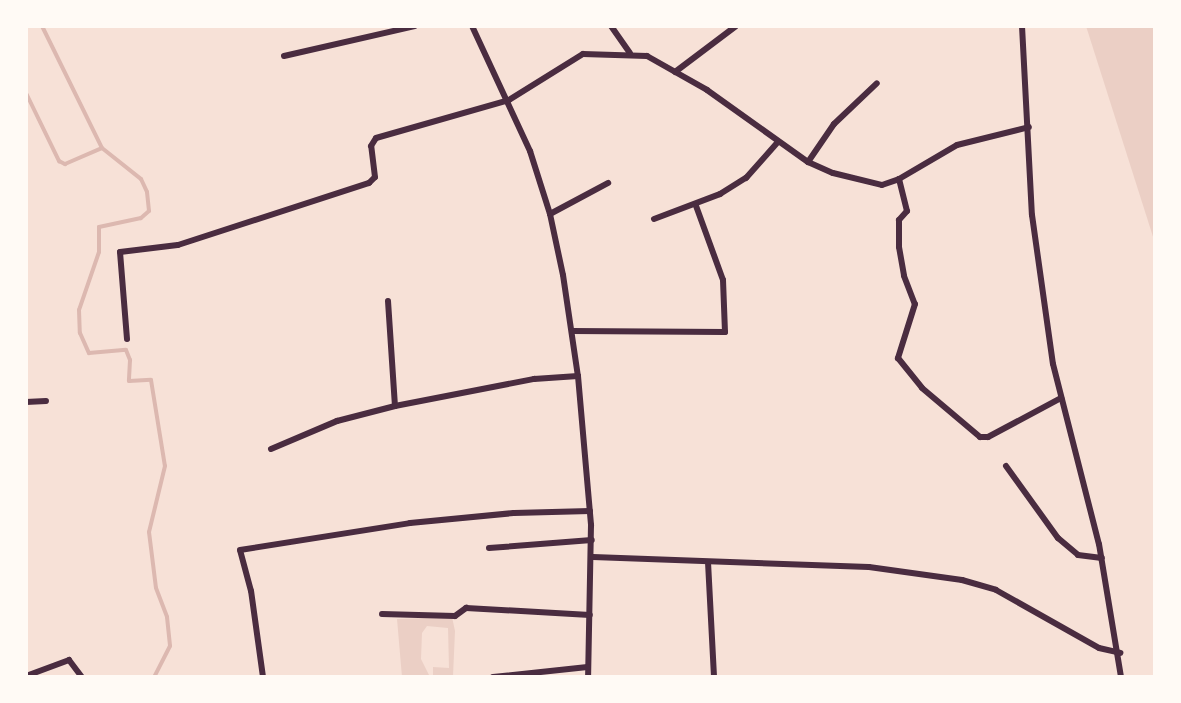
<!DOCTYPE html>
<html>
<head>
<meta charset="utf-8">
<style>
	body { margin:0 }
	#map { position:relative; width:1181px; height:703px; overflow:hidden; background:#f7e1d7; font-family:Bitter,serif }
	div>[style] { position:absolute }
	[style*='--x'] { left:calc(var(--x)*1px); top:calc(var(--y)*1px); width:calc(var(--w)*1px); rotate:calc(var(--a)*1deg) }
	.green>* { inset:0; background:#ebcfc5 }
	.stream>* { height:4px; margin:-2px; padding:0 2px; transform-origin:2px; border-radius:2px; background:#dcb8b0 }
	.minor>* { height:6px; margin:-3px; padding:0 3px; transform-origin:3px; border-radius:3px; background:#4a2c40 }
	span { translate:-50% -50%; white-space:nowrap; text-align:center; line-height:1.15; -webkit-text-stroke:8px #fffaf5; paint-order:stroke }
	.frame { position:absolute; inset:0; border:28px solid #fffaf5; pointer-events:none }
</style>
</head>
<body>
<div id="map">
	<div class="green">
		<i style="clip-path:polygon(1086px 26px,1155px 26px,1155px 243px)"></i>
		<i style="clip-path:polygon(452px 617px,455px 631px,453px 676px,433px 677px,433px 667px,449px 668px,448px 628px,427px 626px,422px 633px,421px 659px,430px 677px,402px 677px,397px 619px)"></i>
	</div>
	<div class="stream">
		<i style="--x:42;--y:26;--w:136;--a:63.8"></i>
		<i style="--x:26;--y:93;--w:76;--a:64.1"></i>
		<i style="--x:59;--y:161;--w:7;--a:27"></i>
		<i style="--x:65;--y:164;--w:40;--a:-23.4"></i>
		<i style="--x:102;--y:148;--w:50;--a:38.5"></i>
		<i style="--x:141;--y:179;--w:14;--a:65"></i>
		<i style="--x:147;--y:192;--w:19;--a:84"></i>
		<i style="--x:149;--y:211;--w:11;--a:139"></i>
		<i style="--x:141;--y:218;--w:43;--a:167.9"></i>
		<i style="--x:99;--y:227;--w:25;--a:90"></i>
		<i style="--x:99;--y:252;--w:61;--a:109"></i>
		<i style="--x:79;--y:310;--w:23;--a:88"></i>
		<i style="--x:80;--y:333;--w:22;--a:66"></i>
		<i style="--x:89;--y:353;--w:37;--a:-5"></i>
		<i style="--x:126;--y:350;--w:11;--a:68"></i>
		<i style="--x:130;--y:360;--w:21;--a:93"></i>
		<i style="--x:129;--y:381;--w:22;--a:-3"></i>
		<i style="--x:151;--y:380;--w:87;--a:80.8"></i>
		<i style="--x:165;--y:466;--w:68;--a:103.6"></i>
		<i style="--x:149;--y:532;--w:56;--a:82.9"></i>
		<i style="--x:156;--y:588;--w:31;--a:69"></i>
		<i style="--x:167;--y:617;--w:29;--a:84"></i>
		<i style="--x:170;--y:646;--w:35;--a:117"></i>
	</div>
	<div class="minor">
		<i style="--x:472;--y:26;--w:138;--a:65.1"></i>
		<i style="--x:530;--y:151;--w:66;--a:72.4"></i>
		<i style="--x:550;--y:214;--w:62;--a:78"></i>
		<i style="--x:563;--y:275;--w:102;--a:81.6"></i>
		<i style="--x:578;--y:376;--w:150;--a:85"></i>
		<i style="--x:591;--y:525;--w:152;--a:91.1"></i>
		<i style="--x:611;--y:26;--w:33;--a:55"></i>
		<i style="--x:1022;--y:26;--w:189;--a:87"></i>
		<i style="--x:1032;--y:215;--w:150;--a:82"></i>
		<i style="--x:1053;--y:364;--w:186;--a:75.7"></i>
		<i style="--x:1099;--y:544;--w:135;--a:80.6"></i>
		<i style="--x:284;--y:56;--w:134;--a:-12.9"></i>
		<i style="--x:675;--y:72;--w:76;--a:-37"></i>
		<i style="--x:808;--y:162;--w:46;--a:-55.6"></i>
		<i style="--x:834;--y:124;--w:59;--a:-43.6"></i>
		<i style="--x:899;--y:179;--w:33;--a:76"></i>
		<i style="--x:907;--y:211;--w:12;--a:132"></i>
		<i style="--x:899;--y:220;--w:27;--a:90"></i>
		<i style="--x:899;--y:247;--w:29;--a:80"></i>
		<i style="--x:904;--y:276;--w:30;--a:69"></i>
		<i style="--x:915;--y:304;--w:57;--a:107.5"></i>
		<i style="--x:898;--y:358;--w:38;--a:51"></i>
		<i style="--x:922;--y:388;--w:76;--a:40.2"></i>
		<i style="--x:980;--y:437;--w:8;--a:0"></i>
		<i style="--x:988;--y:437;--w:83;--a:-28.1"></i>
		<i style="--x:550;--y:214;--w:66;--a:-28.1"></i>
		<i style="--x:654;--y:219;--w:71;--a:-20.7"></i>
		<i style="--x:720;--y:194;--w:31;--a:-32"></i>
		<i style="--x:746;--y:178;--w:48;--a:-48.4"></i>
		<i style="--x:388;--y:301;--w:105;--a:86.2"></i>
		<i style="--x:572;--y:331;--w:153;--a:0.4"></i>
		<i style="--x:725;--y:332;--w:52;--a:-92.2"></i>
		<i style="--x:723;--y:280;--w:79;--a:-110"></i>
		<i style="--x:127;--y:339;--w:87;--a:-94.6"></i>
		<i style="--x:120;--y:252;--w:58;--a:-6.9"></i>
		<i style="--x:178;--y:245;--w:201;--a:-18"></i>
		<i style="--x:369;--y:183;--w:8;--a:-45"></i>
		<i style="--x:375;--y:177;--w:31;--a:-97"></i>
		<i style="--x:371;--y:146;--w:9;--a:-58"></i>
		<i style="--x:376;--y:138;--w:138;--a:-15.9"></i>
		<i style="--x:509;--y:100;--w:87;--a:-31.9"></i>
		<i style="--x:583;--y:54;--w:64;--a:1.8"></i>
		<i style="--x:647;--y:56;--w:69;--a:29.5"></i>
		<i style="--x:707;--y:90;--w:124;--a:35.5"></i>
		<i style="--x:808;--y:162;--w:27;--a:24"></i>
		<i style="--x:833;--y:173;--w:50;--a:13.8"></i>
		<i style="--x:882;--y:185;--w:18;--a:-19"></i>
		<i style="--x:899;--y:179;--w:67;--a:-30.4"></i>
		<i style="--x:957;--y:145;--w:74;--a:-14"></i>
		<i style="--x:26;--y:402;--w:20;--a:-3"></i>
		<i style="--x:271;--y:449;--w:72;--a:-23"></i>
		<i style="--x:337;--y:421;--w:60;--a:-14.5"></i>
		<i style="--x:395;--y:406;--w:142;--a:-11"></i>
		<i style="--x:534;--y:379;--w:44;--a:-3.9"></i>
		<i style="--x:1006;--y:466;--w:89;--a:54.2"></i>
		<i style="--x:1058;--y:538;--w:26;--a:40"></i>
		<i style="--x:1078;--y:555;--w:24;--a:7"></i>
		<i style="--x:489;--y:548;--w:103;--a:-4.4"></i>
		<i style="--x:593;--y:557;--w:276;--a:2.1"></i>
		<i style="--x:869;--y:567;--w:94;--a:8"></i>
		<i style="--x:962;--y:580;--w:35;--a:16"></i>
		<i style="--x:996;--y:590;--w:118;--a:29.4"></i>
		<i style="--x:1099;--y:648;--w:22;--a:13"></i>
		<i style="--x:708;--y:562;--w:114;--a:87"></i>
		<i style="--x:382;--y:614;--w:73;--a:1.6"></i>
		<i style="--x:455;--y:616;--w:14;--a:-36"></i>
		<i style="--x:466;--y:608;--w:124;--a:3.2"></i>
		<i style="--x:26;--y:676;--w:46;--a:-20.4"></i>
		<i style="--x:69;--y:660;--w:21;--a:53"></i>
		<i style="--x:263;--y:677;--w:87;--a:-97.9"></i>
		<i style="--x:251;--y:591;--w:42;--a:-105"></i>
		<i style="--x:240;--y:550;--w:172;--a:-9"></i>
		<i style="--x:410;--y:523;--w:104;--a:-5.5"></i>
		<i style="--x:514;--y:513;--w:76;--a:-1.5"></i>
		<i style="--x:493;--y:677;--w:95;--a:-6.1"></i>
	</div>
	<div class="frame"></div>
</div>
</body>
</html>
